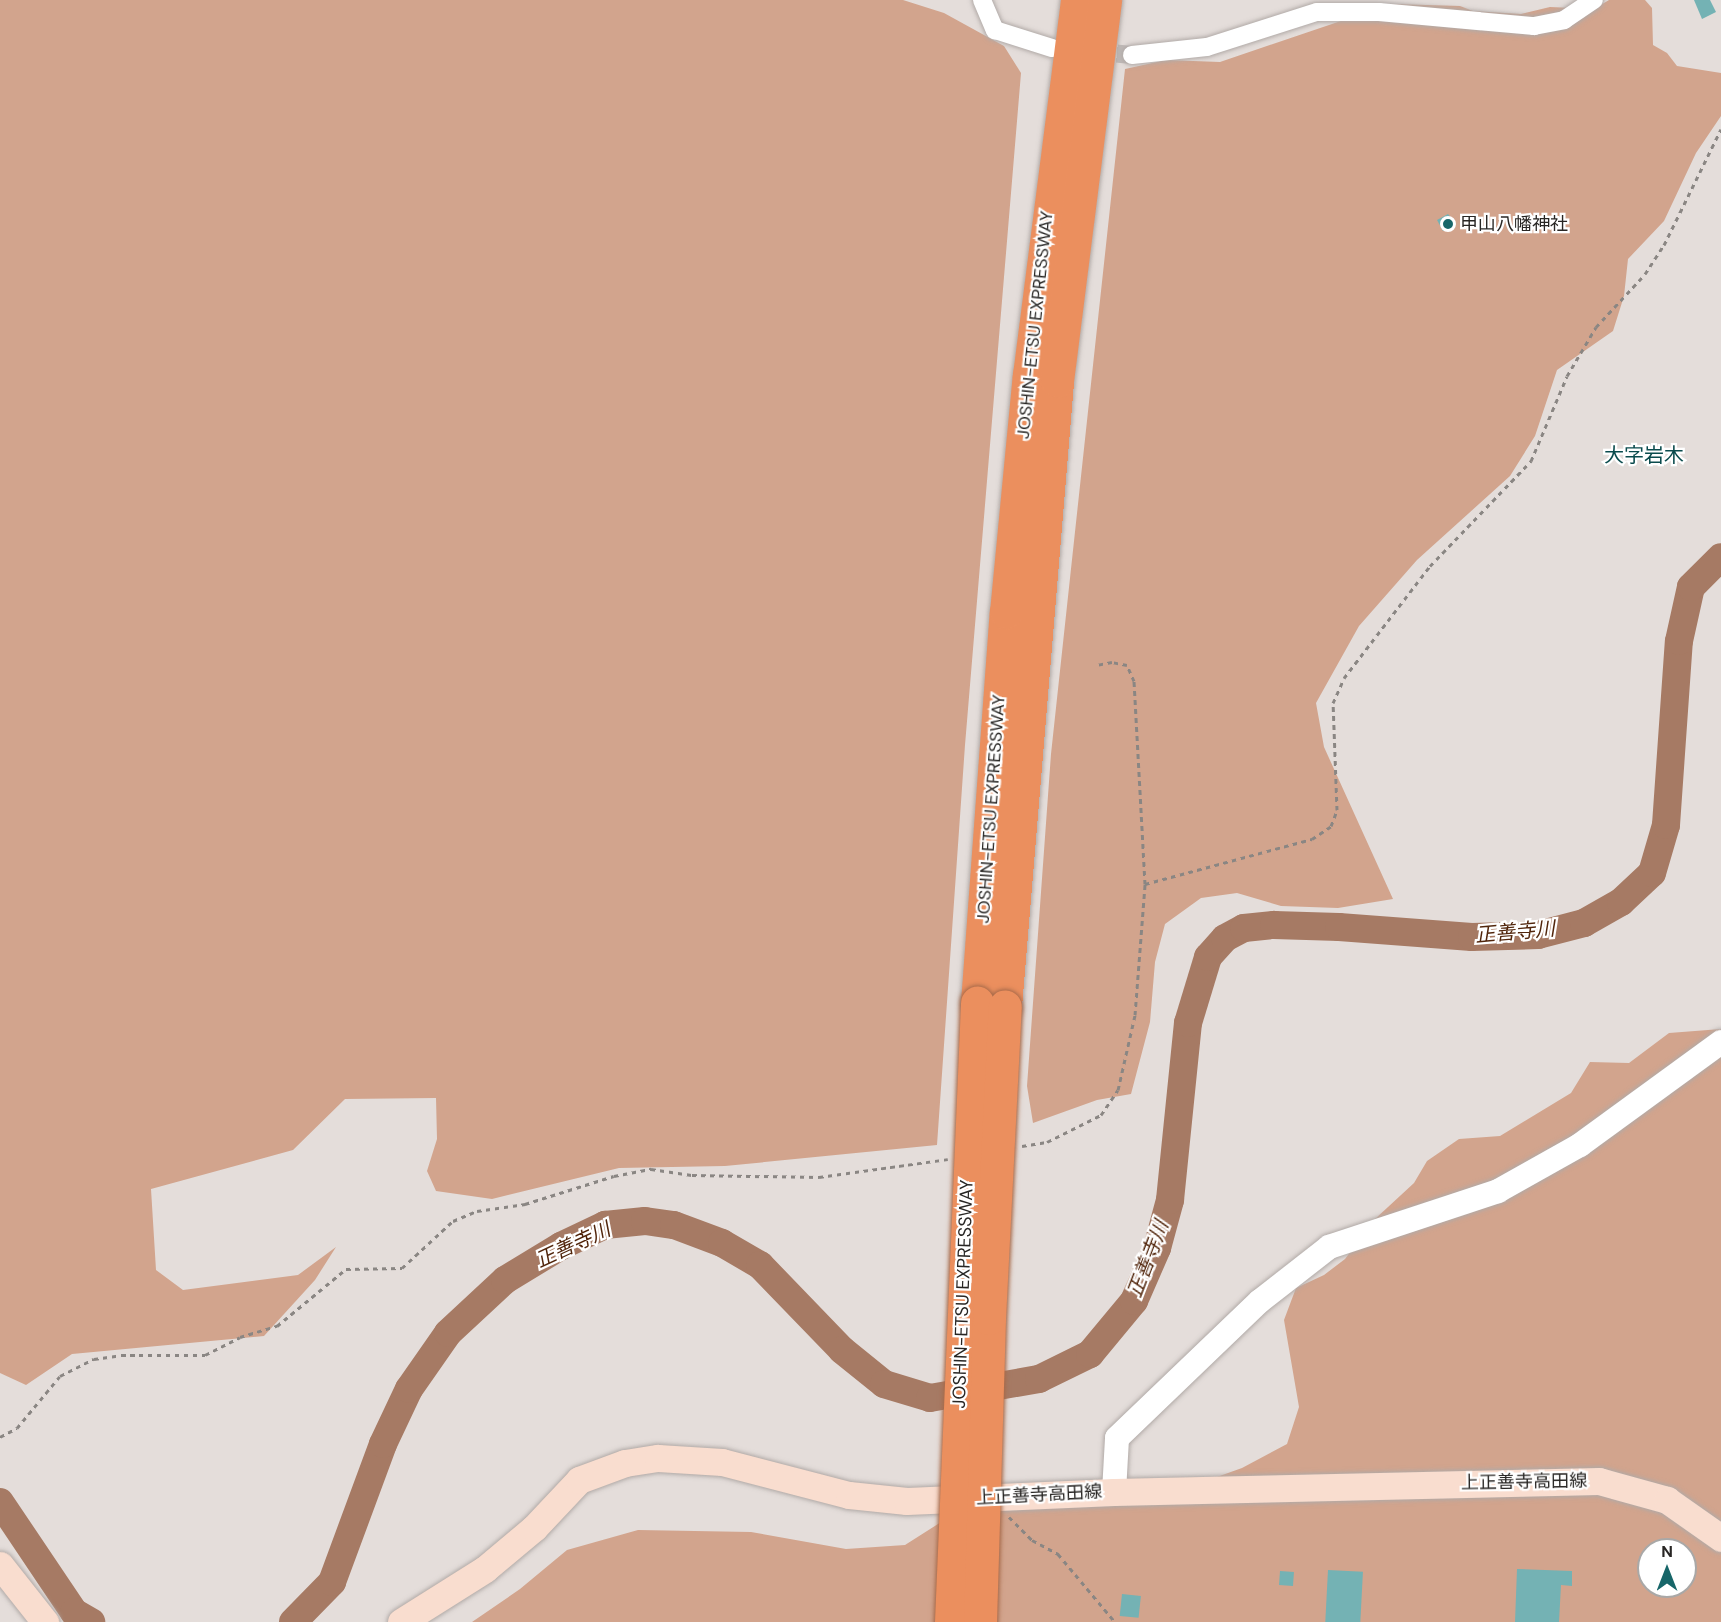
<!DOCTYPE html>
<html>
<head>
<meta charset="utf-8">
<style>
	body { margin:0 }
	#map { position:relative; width:1721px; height:1622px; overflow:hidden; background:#e4ddda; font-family:"DM Sans","Noto Sans JP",sans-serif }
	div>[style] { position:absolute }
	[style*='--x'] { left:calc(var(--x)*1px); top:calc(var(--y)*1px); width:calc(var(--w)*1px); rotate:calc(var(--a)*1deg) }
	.forest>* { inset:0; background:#d2a48d }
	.river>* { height:28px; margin:-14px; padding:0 14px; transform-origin:14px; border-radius:14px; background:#a67a64 }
	.building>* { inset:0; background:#74b2b4; transform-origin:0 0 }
	.minor-tunnel>* { height:18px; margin-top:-9px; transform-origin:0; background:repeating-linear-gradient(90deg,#beb8b6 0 18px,transparent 0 27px) }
	.path>* { height:3px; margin-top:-1.5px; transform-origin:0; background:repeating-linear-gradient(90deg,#8a8683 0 4.5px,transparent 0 9px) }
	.roads { filter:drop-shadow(0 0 2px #b1aaa7) drop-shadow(0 0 2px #b1aaa7) }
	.minor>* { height:18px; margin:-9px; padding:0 9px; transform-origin:9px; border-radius:9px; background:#fff }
	.tertiary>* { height:24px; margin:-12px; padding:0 12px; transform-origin:12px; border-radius:12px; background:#fff }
	.secondary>* { height:27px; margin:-13.5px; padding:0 13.5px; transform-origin:13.5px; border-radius:13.5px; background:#f9ddcf }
	.motorway>* { height:33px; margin:-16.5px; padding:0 16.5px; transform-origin:16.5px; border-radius:16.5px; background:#eb8f5e }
	.bridges { filter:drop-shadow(0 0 2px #a76a4a) drop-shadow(0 0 2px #a76a4a) }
	.motorway-bridge>* { height:33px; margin:-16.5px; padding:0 16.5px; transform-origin:16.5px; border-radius:16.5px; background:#eb8f5e }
	.dots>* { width:16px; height:16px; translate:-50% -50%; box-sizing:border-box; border:3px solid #fff; border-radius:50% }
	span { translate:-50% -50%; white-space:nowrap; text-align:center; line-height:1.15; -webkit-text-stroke:4.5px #fff; paint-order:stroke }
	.poi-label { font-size:18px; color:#282624 }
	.left { translate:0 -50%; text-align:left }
	.street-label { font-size:18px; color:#282624 }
	.neighbourhood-label { font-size:20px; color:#0a4b4d }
	.water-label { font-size:20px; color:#51250b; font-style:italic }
	.north { position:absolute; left:1637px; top:1538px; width:60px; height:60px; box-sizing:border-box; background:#fff; border:2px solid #a9a8a7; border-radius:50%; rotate:0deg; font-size:16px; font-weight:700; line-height:24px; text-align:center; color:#282624 }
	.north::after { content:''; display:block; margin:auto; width:21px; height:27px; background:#176669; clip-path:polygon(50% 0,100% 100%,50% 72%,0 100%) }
</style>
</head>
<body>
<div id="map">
	<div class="forest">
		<i style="clip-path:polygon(0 0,903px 0,944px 13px,1004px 46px,1021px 73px,965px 745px,937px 1145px,725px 1166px,619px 1168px,492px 1199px,436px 1191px,427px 1171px,437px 1139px,436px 1098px,345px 1099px,293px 1150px,151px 1189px,156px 1270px,183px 1290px,298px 1275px,336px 1247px,315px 1280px,264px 1336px,72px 1354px,26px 1385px,0 1373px)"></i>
		<i style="clip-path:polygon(1609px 0,1645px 0,1652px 8px,1653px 45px,1667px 53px,1677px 66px,1721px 73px,1721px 116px,1696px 153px,1664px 221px,1628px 259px,1624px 296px,1613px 331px,1557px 370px,1535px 436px,1510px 476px,1417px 560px,1359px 626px,1316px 703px,1324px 747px,1393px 899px,1338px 908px,1281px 906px,1237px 893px,1201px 898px,1165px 924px,1155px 962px,1150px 1022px,1131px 1094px,1097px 1100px,1033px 1123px,1027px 1086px,1051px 754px,1125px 69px,1166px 60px,1220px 62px,1391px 4px,1460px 6px,1473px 11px,1521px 14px,1550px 7px,1594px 9px)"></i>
		<i style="clip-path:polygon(evenodd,1721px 1029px,1721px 1622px,472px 1622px,520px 1589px,567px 1550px,638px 1530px,751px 1532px,846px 1549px,905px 1545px,960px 1510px,1200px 1483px,1242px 1468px,1287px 1444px,1299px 1407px,1284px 1320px,1296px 1288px,1324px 1275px,1345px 1259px,1375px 1219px,1414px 1183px,1427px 1161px,1459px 1139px,1500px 1136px,1571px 1093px,1590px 1062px,1629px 1063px,1669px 1033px,1721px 1029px,1649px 1550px,1685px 1550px,1685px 1586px,1649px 1586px,1649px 1550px)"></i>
	</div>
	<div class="river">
		<i style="--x:0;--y:1502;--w:133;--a:56.1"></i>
		<i style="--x:74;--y:1612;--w:20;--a:30"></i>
		<i style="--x:293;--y:1622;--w:56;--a:-45.7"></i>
		<i style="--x:332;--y:1582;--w:147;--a:-69.7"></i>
		<i style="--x:383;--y:1444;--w:61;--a:-64.7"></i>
		<i style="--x:409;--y:1389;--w:68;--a:-55.1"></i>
		<i style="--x:448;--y:1333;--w:78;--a:-42.9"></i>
		<i style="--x:505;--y:1280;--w:66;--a:-31.3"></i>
		<i style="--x:561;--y:1246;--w:49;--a:-25.5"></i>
		<i style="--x:605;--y:1225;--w:40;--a:-5.7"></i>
		<i style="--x:645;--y:1221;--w:29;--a:8"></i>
		<i style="--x:674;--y:1225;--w:51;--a:20.6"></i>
		<i style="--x:722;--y:1243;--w:44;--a:30.1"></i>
		<i style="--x:760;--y:1265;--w:118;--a:46"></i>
		<i style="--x:842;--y:1350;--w:54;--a:39"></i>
		<i style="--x:884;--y:1384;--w:48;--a:16.9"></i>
		<i style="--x:930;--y:1398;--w:111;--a:-9.9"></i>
		<i style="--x:1039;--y:1379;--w:57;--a:-26.1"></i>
		<i style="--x:1090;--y:1354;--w:69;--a:-50.3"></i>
		<i style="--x:1134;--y:1301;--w:58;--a:-66.5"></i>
		<i style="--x:1157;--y:1248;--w:50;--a:-74.8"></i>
		<i style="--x:1170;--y:1200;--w:178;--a:-84.2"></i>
		<i style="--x:1188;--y:1023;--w:69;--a:-73.1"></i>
		<i style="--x:1208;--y:957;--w:25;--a:-48"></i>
		<i style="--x:1225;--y:938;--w:21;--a:-28"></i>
		<i style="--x:1244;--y:928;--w:30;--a:-6"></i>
		<i style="--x:1274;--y:925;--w:65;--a:1.8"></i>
		<i style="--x:1339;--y:927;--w:133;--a:4.3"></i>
		<i style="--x:1472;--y:937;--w:66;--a:-1.7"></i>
		<i style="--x:1538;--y:935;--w:48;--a:-14.6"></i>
		<i style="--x:1584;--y:923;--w:43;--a:-29.6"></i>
		<i style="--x:1621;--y:902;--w:42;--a:-43.1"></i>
		<i style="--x:1652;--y:873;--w:50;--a:-73.7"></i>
		<i style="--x:1666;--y:825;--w:184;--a:-86"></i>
		<i style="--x:1679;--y:641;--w:55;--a:-77.5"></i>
		<i style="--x:1691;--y:587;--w:42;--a:-45"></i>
	</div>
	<div class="building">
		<i style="clip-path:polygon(1694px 0,1710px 0,1716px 12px,1702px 19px)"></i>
		<i style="clip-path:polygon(1448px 214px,1456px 224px,1443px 231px,1437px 220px)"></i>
		<i style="clip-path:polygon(1517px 1569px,1572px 1571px,1572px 1586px,1561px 1585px,1559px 1622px,1515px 1622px)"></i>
		<i style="left:1328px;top:1570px;width:35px;height:52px;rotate:3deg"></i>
		<i style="left:1280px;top:1571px;width:14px;height:14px;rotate:4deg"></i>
		<i style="left:1122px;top:1594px;width:19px;height:22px;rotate:6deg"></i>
	</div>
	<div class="minor-tunnel">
		<i style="--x:1090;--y:51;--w:42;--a:5.4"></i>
	</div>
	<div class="path">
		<i style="--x:1145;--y:884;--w:173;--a:-15.1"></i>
		<i style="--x:1312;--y:839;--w:23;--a:-34"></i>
		<i style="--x:1331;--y:826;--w:17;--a:-69"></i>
		<i style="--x:1337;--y:810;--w:107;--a:-92.1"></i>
		<i style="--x:1333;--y:703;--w:27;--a:-66"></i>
		<i style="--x:1344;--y:678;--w:141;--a:-52.5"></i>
		<i style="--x:1430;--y:566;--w:146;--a:-46.1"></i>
		<i style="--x:1531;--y:461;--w:92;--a:-67"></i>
		<i style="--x:1567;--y:376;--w:57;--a:-59.4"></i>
		<i style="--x:1596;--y:327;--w:72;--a:-47.2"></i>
		<i style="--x:1645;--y:274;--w:35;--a:-57"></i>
		<i style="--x:1664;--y:245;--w:129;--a:-63.8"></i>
		<i style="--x:1022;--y:1146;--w:25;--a:-9"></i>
		<i style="--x:1047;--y:1142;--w:60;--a:-26.6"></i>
		<i style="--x:1101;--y:1115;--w:30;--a:-56"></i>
		<i style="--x:1118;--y:1090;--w:77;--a:-77.2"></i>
		<i style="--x:1135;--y:1015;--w:131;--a:-85.6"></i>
		<i style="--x:1145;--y:884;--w:203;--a:-93.1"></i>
		<i style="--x:1134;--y:681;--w:17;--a:-114"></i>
		<i style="--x:1127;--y:665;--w:15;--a:-169"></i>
		<i style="--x:1112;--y:662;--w:15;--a:169"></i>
		<i style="--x:0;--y:1437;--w:19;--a:-28"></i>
		<i style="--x:17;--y:1428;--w:67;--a:-50.4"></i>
		<i style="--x:60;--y:1376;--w:38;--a:-27"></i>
		<i style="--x:94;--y:1359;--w:27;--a:-8"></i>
		<i style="--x:121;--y:1355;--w:84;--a:0"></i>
		<i style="--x:205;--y:1355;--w:39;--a:-27"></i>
		<i style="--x:240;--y:1337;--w:39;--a:-17"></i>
		<i style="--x:277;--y:1326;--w:89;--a:-39.6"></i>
		<i style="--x:346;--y:1269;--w:56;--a:-1"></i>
		<i style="--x:402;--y:1268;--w:69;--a:-42.7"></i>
		<i style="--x:453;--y:1221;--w:26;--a:-23"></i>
		<i style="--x:477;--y:1211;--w:49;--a:-8.3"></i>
		<i style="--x:525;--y:1204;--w:93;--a:-17.5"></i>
		<i style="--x:614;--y:1176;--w:38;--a:-11"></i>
		<i style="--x:651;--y:1169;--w:41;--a:8.3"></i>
		<i style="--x:692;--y:1175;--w:127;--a:0.9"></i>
		<i style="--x:819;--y:1177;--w:130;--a:-7.9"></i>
		<i style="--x:1009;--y:1517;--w:33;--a:45"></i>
		<i style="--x:1032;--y:1540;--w:30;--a:28"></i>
		<i style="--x:1058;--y:1554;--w:89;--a:50"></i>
	</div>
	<div class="roads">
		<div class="minor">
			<i style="--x:982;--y:0;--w:33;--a:67"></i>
			<i style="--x:995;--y:30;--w:60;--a:17.5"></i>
			<i style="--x:1132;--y:55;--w:75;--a:-6.1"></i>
			<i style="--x:1207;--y:47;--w:115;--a:-17.7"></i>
			<i style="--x:1317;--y:12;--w:62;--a:0"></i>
			<i style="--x:1379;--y:12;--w:156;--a:5.2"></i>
			<i style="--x:1534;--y:26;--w:31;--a:-11"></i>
			<i style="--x:1564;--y:20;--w:36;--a:-34"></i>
		</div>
		<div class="tertiary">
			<i style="--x:1114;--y:1492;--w:54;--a:-86.8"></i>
			<i style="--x:1117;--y:1438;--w:198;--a:-43.8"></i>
			<i style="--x:1260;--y:1301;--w:88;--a:-38"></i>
			<i style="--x:1329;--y:1247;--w:178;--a:-18.3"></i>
			<i style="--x:1498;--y:1191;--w:94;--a:-29.3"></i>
			<i style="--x:1580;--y:1145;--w:175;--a:-36.1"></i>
		</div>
		<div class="secondary">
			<i style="--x:0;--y:1565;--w:73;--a:51.7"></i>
			<i style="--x:401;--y:1622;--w:99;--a:-32.2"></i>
			<i style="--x:485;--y:1569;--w:64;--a:-39.9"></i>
			<i style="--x:534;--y:1528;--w:66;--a:-46.8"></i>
			<i style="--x:579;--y:1480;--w:49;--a:-20.3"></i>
			<i style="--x:625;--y:1463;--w:33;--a:-9"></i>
			<i style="--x:658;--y:1458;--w:64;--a:3.6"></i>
			<i style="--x:722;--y:1462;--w:131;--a:14.6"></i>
			<i style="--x:849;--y:1495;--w:58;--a:5.9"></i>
			<i style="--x:907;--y:1501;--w:207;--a:-2.5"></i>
			<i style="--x:1114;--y:1492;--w:485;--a:-1.3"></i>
			<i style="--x:1599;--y:1481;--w:71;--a:15.6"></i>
			<i style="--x:1667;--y:1500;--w:66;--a:35.1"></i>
		</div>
		<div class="motorway">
			<i style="--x:977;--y:1003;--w:392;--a:-85.8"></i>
			<i style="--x:1006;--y:612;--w:238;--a:-84.5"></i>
			<i style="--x:1029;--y:375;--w:378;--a:-82.7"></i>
			<i style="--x:1005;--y:1006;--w:627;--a:-85.24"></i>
			<i style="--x:1057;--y:381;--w:384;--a:-82.8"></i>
		</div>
	</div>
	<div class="bridges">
		<div class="motorway-bridge">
			<i style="--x:951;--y:1622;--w:620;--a:-87.59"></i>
			<i style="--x:980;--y:1622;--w:304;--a:-88.3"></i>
			<i style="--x:989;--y:1318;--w:312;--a:-87.1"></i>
		</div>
	</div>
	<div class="dots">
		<i style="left:1448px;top:224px;background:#176669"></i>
	</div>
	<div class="poi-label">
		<span class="left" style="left:1460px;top:224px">甲山八幡神社</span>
	</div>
	<div class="street-label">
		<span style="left:1035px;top:325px;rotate:-84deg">JOSHIN-ETSU EXPRESSWAY</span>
		<span style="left:991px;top:809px;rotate:-86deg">JOSHIN-ETSU EXPRESSWAY</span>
		<span style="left:963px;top:1294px;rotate:-88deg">JOSHIN-ETSU EXPRESSWAY</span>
		<span style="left:1524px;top:1482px;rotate:-1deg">上正善寺高田線</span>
		<span style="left:1039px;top:1495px;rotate:-3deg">上正善寺高田線</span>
	</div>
	<div class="neighbourhood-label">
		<span style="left:1644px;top:455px">大字岩木</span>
	</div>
	<div class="water-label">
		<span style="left:1515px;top:932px;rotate:-5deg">正善寺川</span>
		<span style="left:573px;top:1245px;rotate:-25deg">正善寺川</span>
		<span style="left:1148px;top:1259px;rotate:-69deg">正善寺川</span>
	</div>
	<div class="north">N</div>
</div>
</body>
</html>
